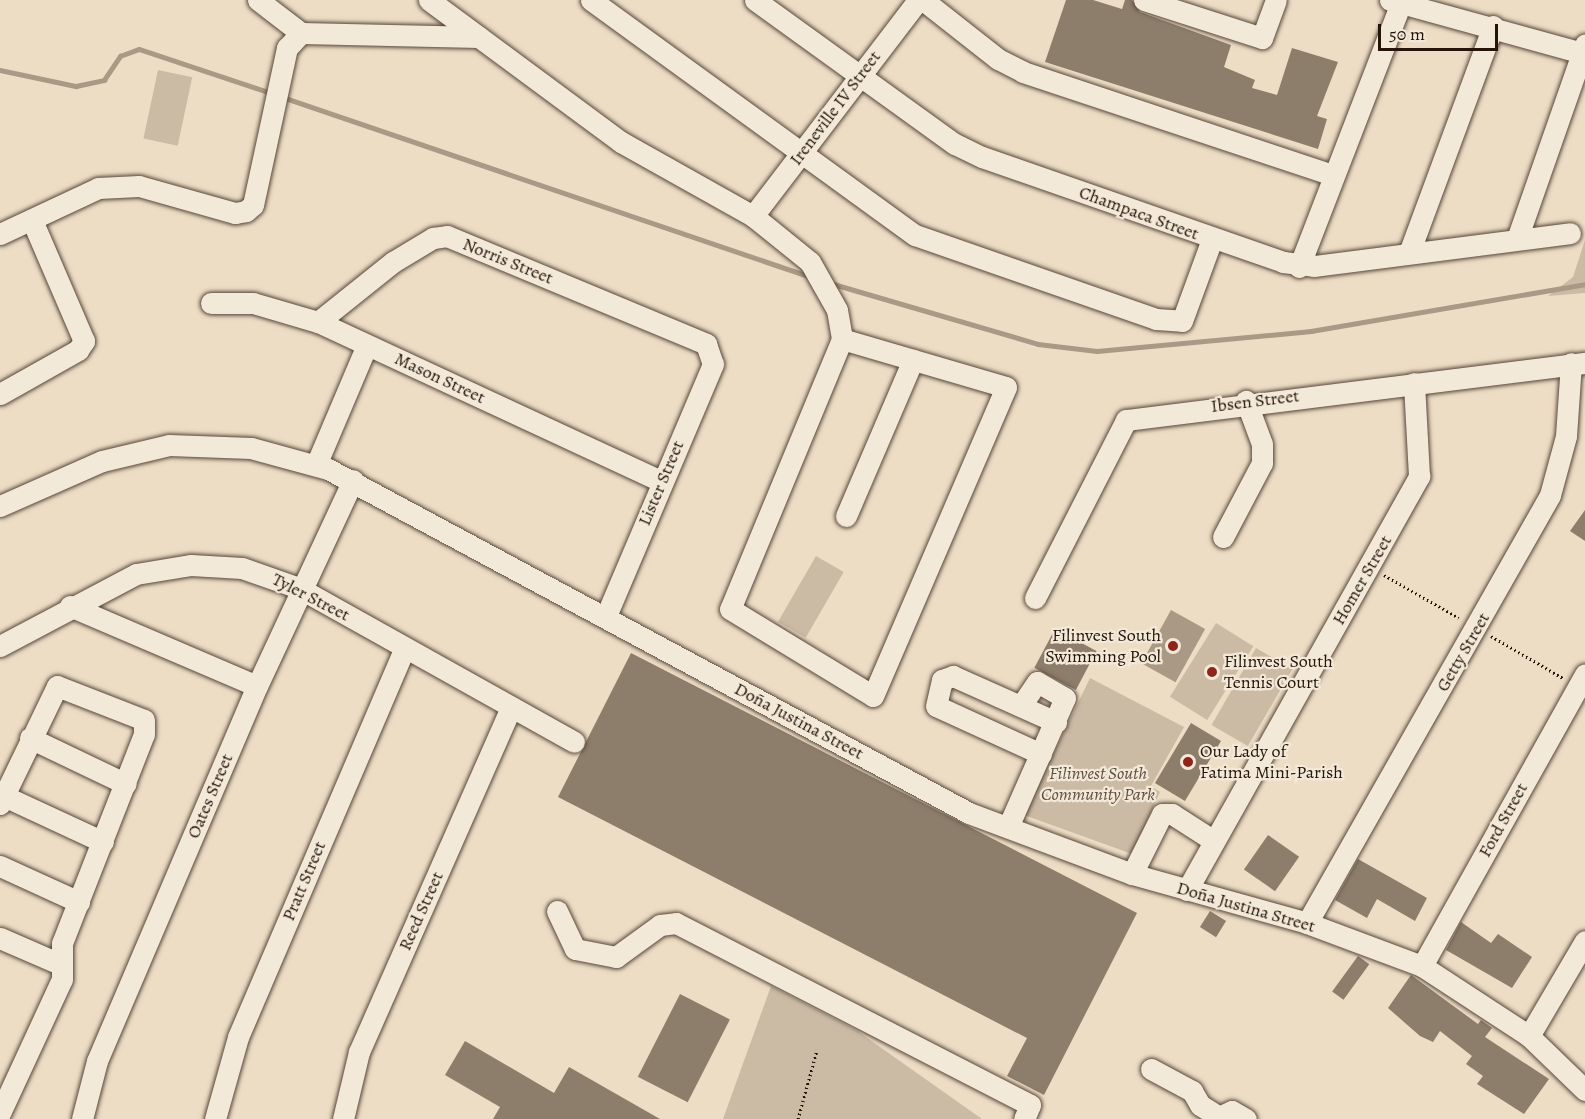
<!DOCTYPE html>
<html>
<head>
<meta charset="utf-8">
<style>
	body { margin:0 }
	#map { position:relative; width:1585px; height:1119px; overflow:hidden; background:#edddc5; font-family:Alegreya,serif }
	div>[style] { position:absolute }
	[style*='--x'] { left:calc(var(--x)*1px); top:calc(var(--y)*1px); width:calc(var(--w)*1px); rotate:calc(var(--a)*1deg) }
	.green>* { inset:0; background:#cbbba5; transform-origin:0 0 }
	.water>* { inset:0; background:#a99985; transform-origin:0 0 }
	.stream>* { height:4.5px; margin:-2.25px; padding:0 2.25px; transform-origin:2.25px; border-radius:2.25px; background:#a99985 }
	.building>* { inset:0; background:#8d7d6b; transform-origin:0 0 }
	.path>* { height:3px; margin-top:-1.5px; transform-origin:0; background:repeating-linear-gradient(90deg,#241409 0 1.5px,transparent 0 4.5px) }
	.roads { filter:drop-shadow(0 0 2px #564638) drop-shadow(0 0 2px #564638) }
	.minor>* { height:21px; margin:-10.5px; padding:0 10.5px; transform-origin:10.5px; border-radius:10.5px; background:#f3e9d9 }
	.dots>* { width:16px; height:16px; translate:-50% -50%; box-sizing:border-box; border:3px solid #f3e9d9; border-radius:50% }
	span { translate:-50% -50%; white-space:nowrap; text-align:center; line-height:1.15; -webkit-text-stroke:4.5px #f3e9d9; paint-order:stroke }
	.street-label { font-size:18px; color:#241409 }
	.poi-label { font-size:18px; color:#241409 }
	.right { translate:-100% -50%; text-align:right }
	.left { translate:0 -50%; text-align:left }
	.park-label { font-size:18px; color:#5e4e40; font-style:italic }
	.scale { position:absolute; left:1378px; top:24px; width:120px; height:27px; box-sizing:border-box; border:3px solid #241409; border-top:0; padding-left:8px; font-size:18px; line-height:21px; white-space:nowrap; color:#241409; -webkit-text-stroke:4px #f3e9d9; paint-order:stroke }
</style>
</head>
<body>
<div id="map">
	<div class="green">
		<i style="left:158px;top:70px;width:35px;height:70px;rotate:12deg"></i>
		<i style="clip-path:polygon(1585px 240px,1585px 293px,1548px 296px,1573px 277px)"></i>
		<i style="left:816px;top:556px;width:32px;height:76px;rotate:30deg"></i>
		<i style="left:1216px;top:623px;width:44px;height:87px;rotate:32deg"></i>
		<i style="left:1256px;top:648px;width:42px;height:89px;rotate:30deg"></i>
		<i style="clip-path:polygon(1090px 678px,1184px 727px,1151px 786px,1160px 792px,1132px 854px,1024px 815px)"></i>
		<i style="clip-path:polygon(771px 986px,856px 1030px,982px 1119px,723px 1119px)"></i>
	</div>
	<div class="water">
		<i style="left:1171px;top:610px;width:39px;height:61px;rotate:29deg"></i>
	</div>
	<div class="stream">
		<i style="--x:0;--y:70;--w:78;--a:11.9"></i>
		<i style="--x:76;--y:86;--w:29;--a:-12"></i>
		<i style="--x:104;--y:80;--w:29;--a:-56"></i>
		<i style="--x:120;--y:56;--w:20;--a:-20"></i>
		<i style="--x:139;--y:49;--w:139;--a:18.4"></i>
		<i style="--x:282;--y:97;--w:559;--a:18.79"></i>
		<i style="--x:830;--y:283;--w:217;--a:16.3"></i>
		<i style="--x:1038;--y:344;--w:59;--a:6.8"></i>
		<i style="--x:1097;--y:351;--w:215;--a:-5.3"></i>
		<i style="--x:1311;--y:331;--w:278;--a:-9.7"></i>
	</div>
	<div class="building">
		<i style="clip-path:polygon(1066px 0,1093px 0,1122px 9px,1125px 0,1132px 0,1140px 12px,1231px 45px,1224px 67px,1255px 80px,1252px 88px,1277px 95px,1292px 48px,1338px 62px,1317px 116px,1327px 119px,1318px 149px,1045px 62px)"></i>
		<i style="clip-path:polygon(1585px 510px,1585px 541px,1570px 531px)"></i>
		<i style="left:1055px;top:629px;width:47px;height:44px;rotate:28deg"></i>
		<i style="clip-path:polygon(631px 653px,1137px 913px,1044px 1095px,1007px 1076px,1027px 1038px,558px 797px)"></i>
		<i style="left:1191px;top:723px;width:35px;height:70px;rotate:31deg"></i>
		<i style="left:1268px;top:835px;width:38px;height:42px;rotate:35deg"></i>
		<i style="clip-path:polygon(1358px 859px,1427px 898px,1415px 921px,1377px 899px,1367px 918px,1335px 900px)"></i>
		<i style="left:1210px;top:911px;width:19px;height:19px;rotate:32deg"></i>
		<i style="clip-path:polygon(1461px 922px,1491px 943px,1498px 934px,1532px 957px,1512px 988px,1446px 950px)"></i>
		<i style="left:1358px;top:956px;width:14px;height:44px;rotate:36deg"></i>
		<i style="clip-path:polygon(1411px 975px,1478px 1024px,1481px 1020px,1492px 1028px,1485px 1037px,1549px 1079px,1524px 1114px,1477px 1084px,1483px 1076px,1466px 1064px,1472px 1056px,1440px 1031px,1433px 1042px,1420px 1036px,1388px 1008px)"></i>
		<i style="left:680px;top:994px;width:56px;height:93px;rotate:27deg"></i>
		<i style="clip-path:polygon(465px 1041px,554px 1093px,569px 1067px,660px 1119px,493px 1119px,500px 1107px,445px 1075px)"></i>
	</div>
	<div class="path">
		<i style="--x:1384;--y:575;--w:86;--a:29.8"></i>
		<i style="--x:1491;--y:636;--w:83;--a:30.3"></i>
		<i style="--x:798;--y:1119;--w:72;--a:-74.6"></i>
	</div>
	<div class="roads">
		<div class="minor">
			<i style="--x:258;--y:0;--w:54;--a:37.5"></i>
			<i style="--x:301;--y:33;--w:178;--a:1.3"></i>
			<i style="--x:429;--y:0;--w:239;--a:36.5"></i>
			<i style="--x:621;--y:142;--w:151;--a:29.3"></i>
			<i style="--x:753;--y:216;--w:73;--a:38.9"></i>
			<i style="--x:810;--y:262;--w:55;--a:60.6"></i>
			<i style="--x:837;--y:310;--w:29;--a:80"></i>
			<i style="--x:842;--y:339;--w:292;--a:112.5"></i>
			<i style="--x:730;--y:609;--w:167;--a:31.3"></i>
			<i style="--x:873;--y:696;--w:336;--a:-66.7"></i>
			<i style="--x:1006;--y:387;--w:171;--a:-163.7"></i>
			<i style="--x:591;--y:0;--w:400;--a:36"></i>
			<i style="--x:915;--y:235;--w:255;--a:19.2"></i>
			<i style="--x:1156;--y:319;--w:26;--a:4"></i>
			<i style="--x:1182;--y:321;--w:87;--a:-69.9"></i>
			<i style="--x:755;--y:0;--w:246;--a:35.8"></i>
			<i style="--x:955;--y:144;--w:30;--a:26"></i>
			<i style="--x:982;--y:157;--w:319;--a:19.2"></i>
			<i style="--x:1283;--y:262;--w:31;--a:7"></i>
			<i style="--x:1314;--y:266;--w:258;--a:-7.3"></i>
			<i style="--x:923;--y:0;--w:95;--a:38.2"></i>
			<i style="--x:998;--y:59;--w:28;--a:27"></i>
			<i style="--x:1023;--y:72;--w:326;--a:18.4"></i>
			<i style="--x:1144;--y:0;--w:124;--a:17.9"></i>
			<i style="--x:1262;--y:38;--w:40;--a:-69.8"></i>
			<i style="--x:1390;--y:0;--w:199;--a:15.4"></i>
			<i style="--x:753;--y:216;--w:272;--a:-52.6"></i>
			<i style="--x:0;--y:234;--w:108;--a:-25.1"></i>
			<i style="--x:98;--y:188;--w:41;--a:-2.8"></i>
			<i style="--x:139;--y:186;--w:100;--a:15.7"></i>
			<i style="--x:235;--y:213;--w:11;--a:-10"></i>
			<i style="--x:246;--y:211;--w:9;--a:-41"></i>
			<i style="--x:253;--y:205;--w:161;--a:-77.8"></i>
			<i style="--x:287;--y:48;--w:21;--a:-47"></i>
			<i style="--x:1517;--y:239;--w:206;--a:-70.7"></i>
			<i style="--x:1409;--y:253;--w:242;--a:-69.7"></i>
			<i style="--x:1299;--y:267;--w:283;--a:-68.9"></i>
			<i style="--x:211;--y:303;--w:42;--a:0"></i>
			<i style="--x:253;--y:303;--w:68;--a:16.3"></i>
			<i style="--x:318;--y:322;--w:378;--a:24.9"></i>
			<i style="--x:318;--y:322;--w:96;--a:-38.7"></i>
			<i style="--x:393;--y:262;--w:47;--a:-31"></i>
			<i style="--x:433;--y:238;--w:14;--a:-8"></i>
			<i style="--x:447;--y:236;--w:281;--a:22.6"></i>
			<i style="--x:706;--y:344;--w:21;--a:71"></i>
			<i style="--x:713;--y:364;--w:274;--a:113"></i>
			<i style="--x:0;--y:394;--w:90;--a:-29.4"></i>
			<i style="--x:78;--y:350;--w:11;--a:-56"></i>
			<i style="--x:84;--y:341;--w:132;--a:-113.3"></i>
			<i style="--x:316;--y:465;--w:130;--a:-67"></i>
			<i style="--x:0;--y:506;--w:111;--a:-23.8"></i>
			<i style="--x:102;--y:461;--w:69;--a:-13.4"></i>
			<i style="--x:169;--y:445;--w:82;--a:2.1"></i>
			<i style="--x:251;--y:448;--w:80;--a:15.3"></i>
			<i style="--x:328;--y:469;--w:727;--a:28.22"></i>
			<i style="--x:969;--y:813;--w:174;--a:20.5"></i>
			<i style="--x:1132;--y:874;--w:182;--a:15.6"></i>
			<i style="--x:1307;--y:923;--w:123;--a:20.5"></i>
			<i style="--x:1422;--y:966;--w:128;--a:33.2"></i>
			<i style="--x:1529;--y:1036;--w:78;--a:44"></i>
			<i style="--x:846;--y:516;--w:170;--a:-66.8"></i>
			<i style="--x:1223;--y:537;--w:84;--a:-62.2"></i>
			<i style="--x:1262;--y:463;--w:19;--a:-90"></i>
			<i style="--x:1262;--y:444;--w:46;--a:-110.4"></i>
			<i style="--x:1035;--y:598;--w:200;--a:-62.9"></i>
			<i style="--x:1126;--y:420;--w:463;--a:-7.1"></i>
			<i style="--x:70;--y:606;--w:203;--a:23.2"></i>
			<i style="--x:0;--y:646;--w:154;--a:-27.9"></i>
			<i style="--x:136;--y:574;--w:56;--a:-9.3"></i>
			<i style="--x:191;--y:565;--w:51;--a:3.4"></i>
			<i style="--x:242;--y:568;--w:60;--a:19.3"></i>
			<i style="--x:299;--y:588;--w:315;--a:29.2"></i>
			<i style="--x:30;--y:738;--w:106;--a:25.6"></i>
			<i style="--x:1041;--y:754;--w:115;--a:-155.4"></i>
			<i style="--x:936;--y:706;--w:27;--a:-77"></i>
			<i style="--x:942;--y:680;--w:12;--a:-20"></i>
			<i style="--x:953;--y:676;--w:113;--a:24.1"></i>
			<i style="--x:4;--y:796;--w:109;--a:24.9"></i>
			<i style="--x:0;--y:804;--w:131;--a:-64.2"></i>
			<i style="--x:57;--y:686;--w:93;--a:21.3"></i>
			<i style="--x:144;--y:720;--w:14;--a:90"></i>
			<i style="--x:144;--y:734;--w:225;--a:111.4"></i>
			<i style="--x:62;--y:943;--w:36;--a:90"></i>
			<i style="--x:62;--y:979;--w:148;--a:114.8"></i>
			<i style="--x:1008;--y:827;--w:141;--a:-66.2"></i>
			<i style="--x:1065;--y:698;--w:32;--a:-150"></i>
			<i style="--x:1037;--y:682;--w:29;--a:124"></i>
			<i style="--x:0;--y:866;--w:87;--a:24.5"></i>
			<i style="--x:1132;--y:874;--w:67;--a:-63.4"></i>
			<i style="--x:1162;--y:814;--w:10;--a:0"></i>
			<i style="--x:1172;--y:814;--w:50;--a:32.7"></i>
			<i style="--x:1187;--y:890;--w:475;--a:-60.7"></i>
			<i style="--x:1419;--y:476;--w:93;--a:-93.1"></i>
			<i style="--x:557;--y:911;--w:42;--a:64.7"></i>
			<i style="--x:575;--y:949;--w:42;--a:11"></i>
			<i style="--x:616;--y:957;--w:54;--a:-36"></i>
			<i style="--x:660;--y:925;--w:16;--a:-7"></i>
			<i style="--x:676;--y:923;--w:398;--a:27.2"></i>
			<i style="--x:1030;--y:1105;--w:15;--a:113"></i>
			<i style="--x:1307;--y:923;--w:492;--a:-60.4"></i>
			<i style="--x:1550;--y:495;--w:61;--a:-74.8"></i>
			<i style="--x:1566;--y:436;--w:73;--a:-86.1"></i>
			<i style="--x:0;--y:938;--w:65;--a:23.4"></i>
			<i style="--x:1422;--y:966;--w:334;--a:-60.8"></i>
			<i style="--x:1529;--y:1036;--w:110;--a:-59.5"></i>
			<i style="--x:1151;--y:1069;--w:47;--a:28.2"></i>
			<i style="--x:1192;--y:1091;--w:16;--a:60"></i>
			<i style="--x:1200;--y:1105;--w:22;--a:32"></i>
			<i style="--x:1219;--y:1117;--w:14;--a:-25"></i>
			<i style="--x:1232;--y:1111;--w:16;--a:30"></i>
			<i style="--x:82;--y:1119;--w:60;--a:-75.5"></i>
			<i style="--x:97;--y:1061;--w:408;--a:-66.9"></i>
			<i style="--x:257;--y:686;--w:227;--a:-65"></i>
			<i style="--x:215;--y:1119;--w:85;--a:-74.3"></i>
			<i style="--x:238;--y:1037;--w:423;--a:-66.8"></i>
			<i style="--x:343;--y:1119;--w:69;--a:-76.6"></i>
			<i style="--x:359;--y:1052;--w:377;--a:-66.2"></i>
		</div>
	</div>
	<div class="dots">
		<i style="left:1173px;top:646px;background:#8f2418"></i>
		<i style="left:1212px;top:672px;background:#8f2418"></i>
		<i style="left:1188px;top:762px;background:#8f2418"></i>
	</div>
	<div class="street-label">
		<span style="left:835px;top:108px;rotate:-53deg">Ireneville IV Street</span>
		<span style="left:1139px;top:213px;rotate:20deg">Champaca Street</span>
		<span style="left:508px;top:261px;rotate:22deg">Norris Street</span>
		<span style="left:440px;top:378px;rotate:25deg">Mason Street</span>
		<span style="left:1255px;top:401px;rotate:-7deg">Ibsen Street</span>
		<span style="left:661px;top:483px;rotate:-67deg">Lister Street</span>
		<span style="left:1362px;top:580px;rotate:-60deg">Homer Street</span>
		<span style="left:311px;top:597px;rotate:27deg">Tyler Street</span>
		<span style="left:1463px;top:652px;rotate:-60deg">Getty Street</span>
		<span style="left:799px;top:721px;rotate:28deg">Doña Justina Street</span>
		<span style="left:210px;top:796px;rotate:-67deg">Oates Street</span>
		<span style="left:1503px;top:820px;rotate:-61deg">Ford Street</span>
		<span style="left:304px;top:881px;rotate:-67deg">Pratt Street</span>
		<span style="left:1246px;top:907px;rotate:16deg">Doña Justina Street</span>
		<span style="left:421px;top:911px;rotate:-66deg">Reed Street</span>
	</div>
	<div class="poi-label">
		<span class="right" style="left:1161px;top:646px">Filinvest South<br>Swimming Pool</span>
		<span class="left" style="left:1224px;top:672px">Filinvest South<br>Tennis Court</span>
		<span class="left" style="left:1200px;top:762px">Our Lady of<br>Fatima Mini-Parish</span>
	</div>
	<div class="park-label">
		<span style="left:1098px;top:784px">Filinvest South<br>Community Park</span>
	</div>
	<div class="scale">50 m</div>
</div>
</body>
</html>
